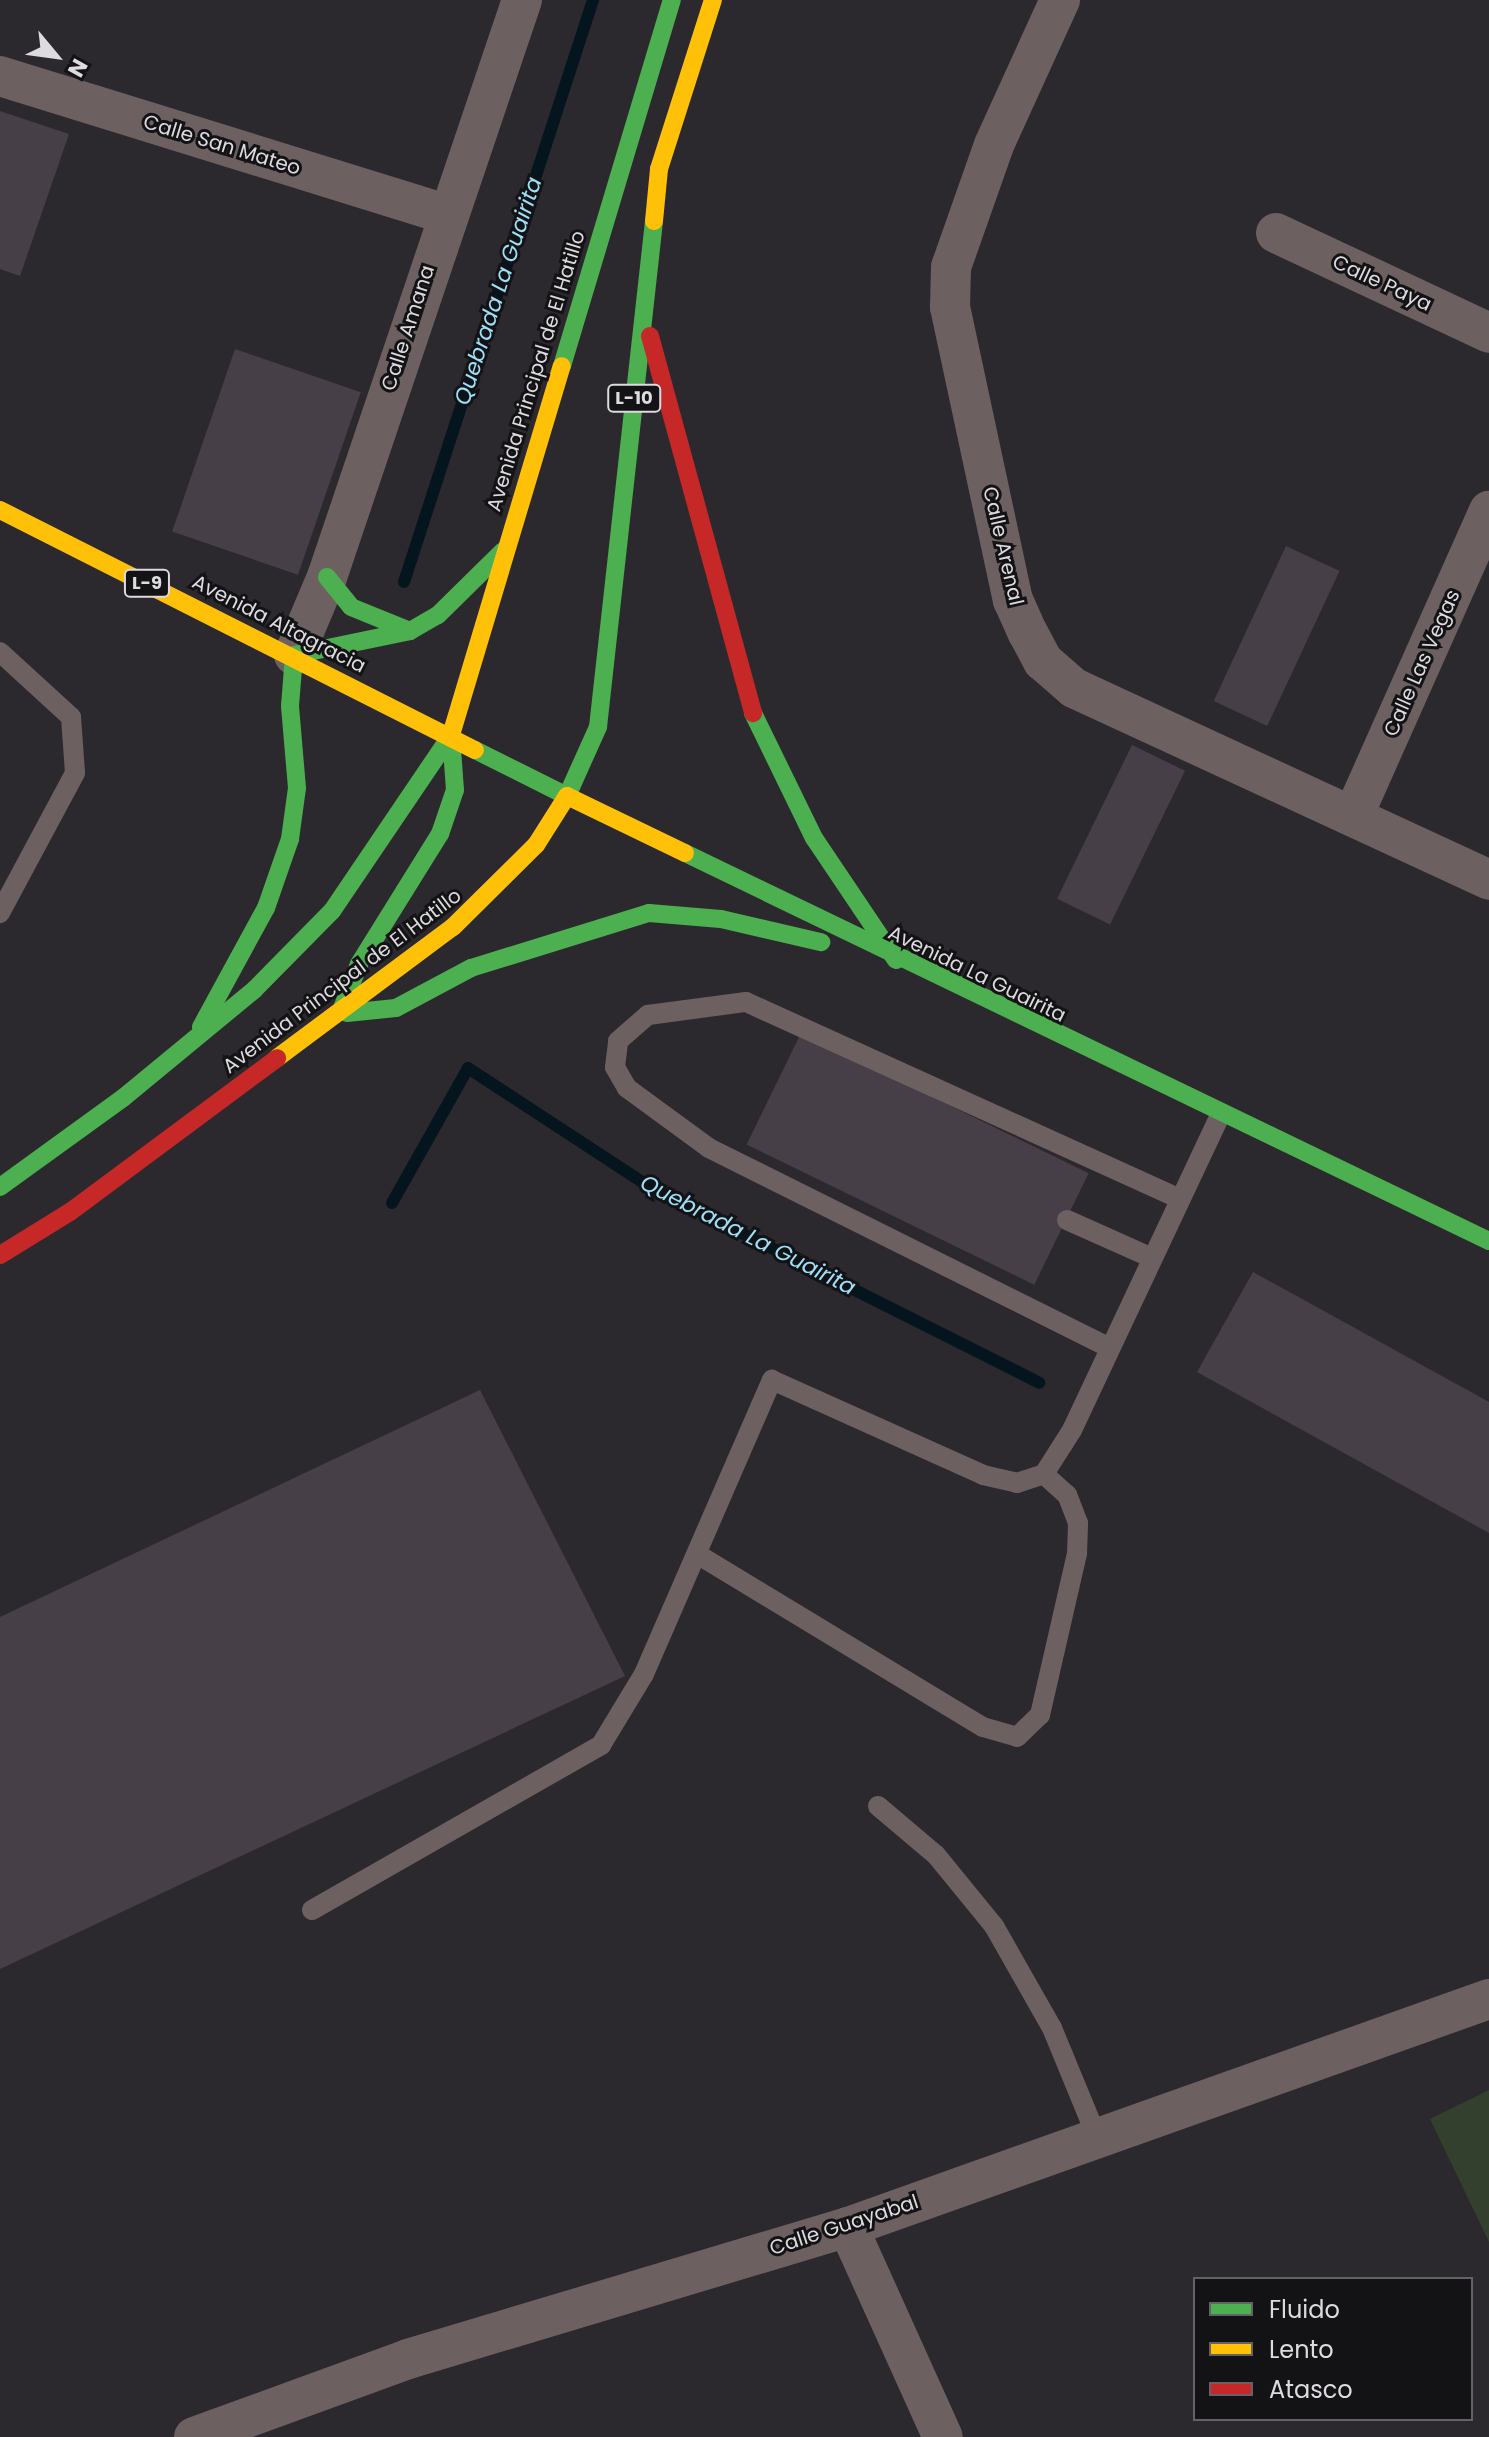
<!DOCTYPE html>
<html>
<head>
<meta charset="utf-8">
<style>
	body { margin:0 }
	#map { position:relative; width:1489px; height:2437px; overflow:hidden; background:#2c292e; font-family:Poppins,sans-serif }
	div>[style] { position:absolute }
	[style*='--x'] { left:calc(var(--x)*1px); top:calc(var(--y)*1px); width:calc(var(--w)*1px); rotate:calc(var(--a)*1deg) }
	.green>* { inset:0; background:#33402d }
	.stream>* { height:12px; margin:-6px; padding:0 6px; transform-origin:6px; border-radius:6px; background:#04151e }
	.building>* { inset:0; background:#473f48; transform-origin:0 0 }
	.lane>* { height:20px; margin:-10px; padding:0 10px; transform-origin:10px; border-radius:10px; background:#6d6061 }
	.street>* { height:40px; margin:-20px; padding:0 20px; transform-origin:20px; border-radius:20px; background:#6d6061 }
	.fast>* { height:18px; margin:-9px; padding:0 9px; transform-origin:9px; border-radius:9px; background:#4caf50 }
	.slow>* { height:18px; margin:-9px; padding:0 9px; transform-origin:9px; border-radius:9px; background:#ffc107 }
	.jam>* { height:18px; margin:-9px; padding:0 9px; transform-origin:9px; border-radius:9px; background:#c62828 }
	span { translate:-50% -50%; white-space:nowrap; text-align:center; line-height:1.15; -webkit-text-stroke:6px #131215; paint-order:stroke }
	.shield-label span { padding:2px 6px; background:#131215; border:2px solid; border-radius:6px; -webkit-text-stroke-width:0 }
	.shield-label { font-size:18px; color:#dedbe0; font-weight:700 }
	.street-label { font-size:20px; color:#dedbe0 }
	.water-label { font-size:22px; color:#9de0f8; font-style:italic }
	.legend { position:absolute; left:1193px; top:2277px; width:280px; height:144px; box-sizing:border-box; background:#131215; border:2px solid #646266; margin:0; padding:10px 14px; list-style:none; font-size:24px; color:#dedbe0 }
	.legend li { display:flex; align-items:center; gap:16px; height:40px }
	.legend b { width:40px; border:2px solid #646266 }
	.north { position:absolute; left:16px; top:16px; width:80px; height:80px; -webkit-text-stroke:6px #131215; paint-order:stroke; rotate:119deg; font-size:22px; font-weight:700; line-height:32px; text-align:center; color:#dedbe0 }
	.north::after { content:''; display:block; margin:auto; width:28px; height:36px; background:#dedbe0; clip-path:polygon(50% 0,100% 100%,50% 72%,0 100%) }
</style>
</head>
<body>
<div id="map">
	<div class="green">
		<i style="clip-path:polygon(1489px 2090px,1489px 2242px,1430px 2119px)"></i>
	</div>
	<div class="stream">
		<i style="--x:404;--y:582;--w:612;--a:-72.01"></i>
		<i style="--x:392;--y:1203;--w:155;--a:-60.6"></i>
		<i style="--x:468;--y:1068;--w:215;--a:33.2"></i>
		<i style="--x:648;--y:1186;--w:438;--a:26.7"></i>
	</div>
	<div class="building">
		<i style="clip-path:polygon(0 111px,69px 134px,20px 276px,0 269px)"></i>
		<i style="left:235px;top:349px;width:133px;height:193px;rotate:19deg"></i>
		<i style="left:1286px;top:546px;width:59px;height:171px;rotate:25deg"></i>
		<i style="left:1132px;top:745px;width:59px;height:171px;rotate:26deg"></i>
		<i style="left:801px;top:1033px;width:320px;height:124px;rotate:26deg"></i>
		<i style="clip-path:polygon(1253px 1272px,1489px 1402px,1489px 1533px,1197px 1372px)"></i>
		<i style="clip-path:polygon(480px 1390px,625px 1676px,0 1969px,0 1617px)"></i>
	</div>
	<div class="lane">
		<i style="--x:0;--y:652;--w:96;--a:42.5"></i>
		<i style="--x:71;--y:717;--w:56;--a:85.9"></i>
		<i style="--x:75;--y:773;--w:159;--a:118.2"></i>
		<i style="--x:1067;--y:1220;--w:93;--a:24.1"></i>
		<i style="--x:1110;--y:1348;--w:448;--a:-153.5"></i>
		<i style="--x:709;--y:1148;--w:102;--a:-143.8"></i>
		<i style="--x:627;--y:1088;--w:24;--a:-120"></i>
		<i style="--x:615;--y:1067;--w:26;--a:-83"></i>
		<i style="--x:618;--y:1041;--w:40;--a:-41"></i>
		<i style="--x:648;--y:1015;--w:99;--a:-7.6"></i>
		<i style="--x:746;--y:1002;--w:477;--a:24.4"></i>
		<i style="--x:697;--y:1554;--w:334;--a:31.2"></i>
		<i style="--x:983;--y:1727;--w:35;--a:16"></i>
		<i style="--x:1017;--y:1737;--w:32;--a:-44"></i>
		<i style="--x:1040;--y:1715;--w:165;--a:-77.1"></i>
		<i style="--x:1077;--y:1554;--w:31;--a:-88"></i>
		<i style="--x:1078;--y:1523;--w:30;--a:-111"></i>
		<i style="--x:1067;--y:1495;--w:31;--a:-138"></i>
		<i style="--x:878;--y:1806;--w:76;--a:40.2"></i>
		<i style="--x:936;--y:1855;--w:92;--a:50.8"></i>
		<i style="--x:994;--y:1926;--w:117;--a:60.4"></i>
		<i style="--x:1052;--y:2028;--w:118;--a:67.6"></i>
		<i style="--x:312;--y:1910;--w:333;--a:-29.7"></i>
		<i style="--x:601;--y:1745;--w:83;--a:-58.8"></i>
		<i style="--x:644;--y:1674;--w:321;--a:-66.5"></i>
		<i style="--x:772;--y:1380;--w:231;--a:24.2"></i>
		<i style="--x:983;--y:1475;--w:35;--a:13"></i>
		<i style="--x:1017;--y:1483;--w:28;--a:-18"></i>
		<i style="--x:1044;--y:1474;--w:52;--a:-57.5"></i>
		<i style="--x:1072;--y:1430;--w:348;--a:-64.8"></i>
	</div>
	<div class="street">
		<i style="--x:1060;--y:0;--w:159;--a:114.5"></i>
		<i style="--x:994;--y:145;--w:129;--a:109.4"></i>
		<i style="--x:951;--y:267;--w:40;--a:91.4"></i>
		<i style="--x:950;--y:307;--w:300;--a:77.9"></i>
		<i style="--x:1013;--y:600;--w:36;--a:66"></i>
		<i style="--x:1028;--y:633;--w:32;--a:62"></i>
		<i style="--x:1043;--y:661;--w:41;--a:41.1"></i>
		<i style="--x:1074;--y:688;--w:457;--a:24.8"></i>
		<i style="--x:0;--y:76;--w:466;--a:17.2"></i>
		<i style="--x:1276;--y:233;--w:235;--a:25.1"></i>
		<i style="--x:294;--y:655;--w:85;--a:-67.1"></i>
		<i style="--x:327;--y:577;--w:609;--a:-71.33"></i>
		<i style="--x:1354;--y:814;--w:332;--a:-66"></i>
		<i style="--x:848;--y:2227;--w:230;--a:65.7"></i>
		<i style="--x:194;--y:2437;--w:228;--a:-20"></i>
		<i style="--x:408;--y:2359;--w:459;--a:-16.7"></i>
		<i style="--x:848;--y:2227;--w:680;--a:-19.58"></i>
	</div>
	<div class="fast">
		<i style="--x:562;--y:366;--w:382;--a:-73.3"></i>
		<i style="--x:327;--y:577;--w:38;--a:51"></i>
		<i style="--x:351;--y:607;--w:64;--a:22.1"></i>
		<i style="--x:294;--y:655;--w:118;--a:-11.7"></i>
		<i style="--x:410;--y:631;--w:32;--a:-30"></i>
		<i style="--x:438;--y:615;--w:91;--a:-44.6"></i>
		<i style="--x:753;--y:713;--w:139;--a:64"></i>
		<i style="--x:814;--y:838;--w:147;--a:56.1"></i>
		<i style="--x:475;--y:750;--w:103;--a:26.6"></i>
		<i style="--x:567;--y:796;--w:76;--a:-65.8"></i>
		<i style="--x:598;--y:727;--w:509;--a:-83.68"></i>
		<i style="--x:685;--y:853;--w:893;--a:25.76"></i>
		<i style="--x:341;--y:1011;--w:50;--a:-69"></i>
		<i style="--x:359;--y:964;--w:153;--a:-58.1"></i>
		<i style="--x:440;--y:834;--w:46;--a:-71.2"></i>
		<i style="--x:455;--y:790;--w:55;--a:-94.2"></i>
		<i style="--x:347;--y:1013;--w:49;--a:-5.8"></i>
		<i style="--x:396;--y:1008;--w:85;--a:-28.1"></i>
		<i style="--x:471;--y:968;--w:186;--a:-17.2"></i>
		<i style="--x:649;--y:913;--w:72;--a:4.8"></i>
		<i style="--x:721;--y:919;--w:103;--a:13"></i>
		<i style="--x:201;--y:1027;--w:136;--a:-61.4"></i>
		<i style="--x:266;--y:908;--w:73;--a:-70.8"></i>
		<i style="--x:290;--y:839;--w:51;--a:-82.2"></i>
		<i style="--x:297;--y:788;--w:82;--a:-94.9"></i>
		<i style="--x:290;--y:706;--w:51;--a:-85.5"></i>
		<i style="--x:0;--y:1187;--w:152;--a:-35.9"></i>
		<i style="--x:123;--y:1098;--w:171;--a:-39.5"></i>
		<i style="--x:255;--y:989;--w:110;--a:-45.4"></i>
		<i style="--x:332;--y:911;--w:212;--a:-55.9"></i>
	</div>
	<div class="slow">
		<i style="--x:654;--y:221;--w:52;--a:-84.5"></i>
		<i style="--x:659;--y:169;--w:177;--a:-72.3"></i>
		<i style="--x:0;--y:510;--w:532;--a:26.81"></i>
		<i style="--x:451;--y:735;--w:385;--a:-73.3"></i>
		<i style="--x:277;--y:1058;--w:219;--a:-36.7"></i>
		<i style="--x:453;--y:927;--w:117;--a:-44.7"></i>
		<i style="--x:536;--y:845;--w:58;--a:-57.7"></i>
		<i style="--x:567;--y:796;--w:131;--a:25.8"></i>
	</div>
	<div class="jam">
		<i style="--x:650;--y:336;--w:391;--a:74.7"></i>
		<i style="--x:0;--y:1255;--w:82;--a:-31.6"></i>
		<i style="--x:70;--y:1212;--w:258;--a:-36.6"></i>
	</div>
	<div class="shield-label">
		<span style="left:634px;top:398px">L-10</span>
		<span style="left:147px;top:583px">L-9</span>
	</div>
	<div class="street-label">
		<span style="left:222px;top:145px;rotate:17deg">Calle San Mateo</span>
		<span style="left:1382px;top:283px;rotate:25deg">Calle Paya</span>
		<span style="left:408px;top:328px;rotate:-72deg">Calle Amana</span>
		<span style="left:536px;top:371px;rotate:-73deg">Avenida Principal de El Hatillo</span>
		<span style="left:1003px;top:546px;rotate:77deg">Calle Arenal</span>
		<span style="left:279px;top:624px;rotate:27deg">Avenida Altagracia</span>
		<span style="left:1422px;top:663px;rotate:-66deg">Calle Las Vegas</span>
		<span style="left:977px;top:974px;rotate:26deg">Avenida La Guairita</span>
		<span style="left:342px;top:981px;rotate:-37deg">Avenida Principal de El Hatillo</span>
		<span style="left:844px;top:2225px;rotate:-18deg">Calle Guayabal</span>
	</div>
	<div class="water-label">
		<span style="left:498px;top:291px;rotate:-72deg">Quebrada La Guairita</span>
		<span style="left:748px;top:1235px;rotate:27deg">Quebrada La Guairita</span>
	</div>
	<ul class="legend">
	<li><b style="height:10px;background:#4caf50"></b>Fluido</li>
	<li><b style="height:10px;background:#ffc107"></b>Lento</li>
	<li><b style="height:10px;background:#c62828"></b>Atasco</li>
	</ul>
	<div class="north">N</div>
</div>
</body>
</html>
